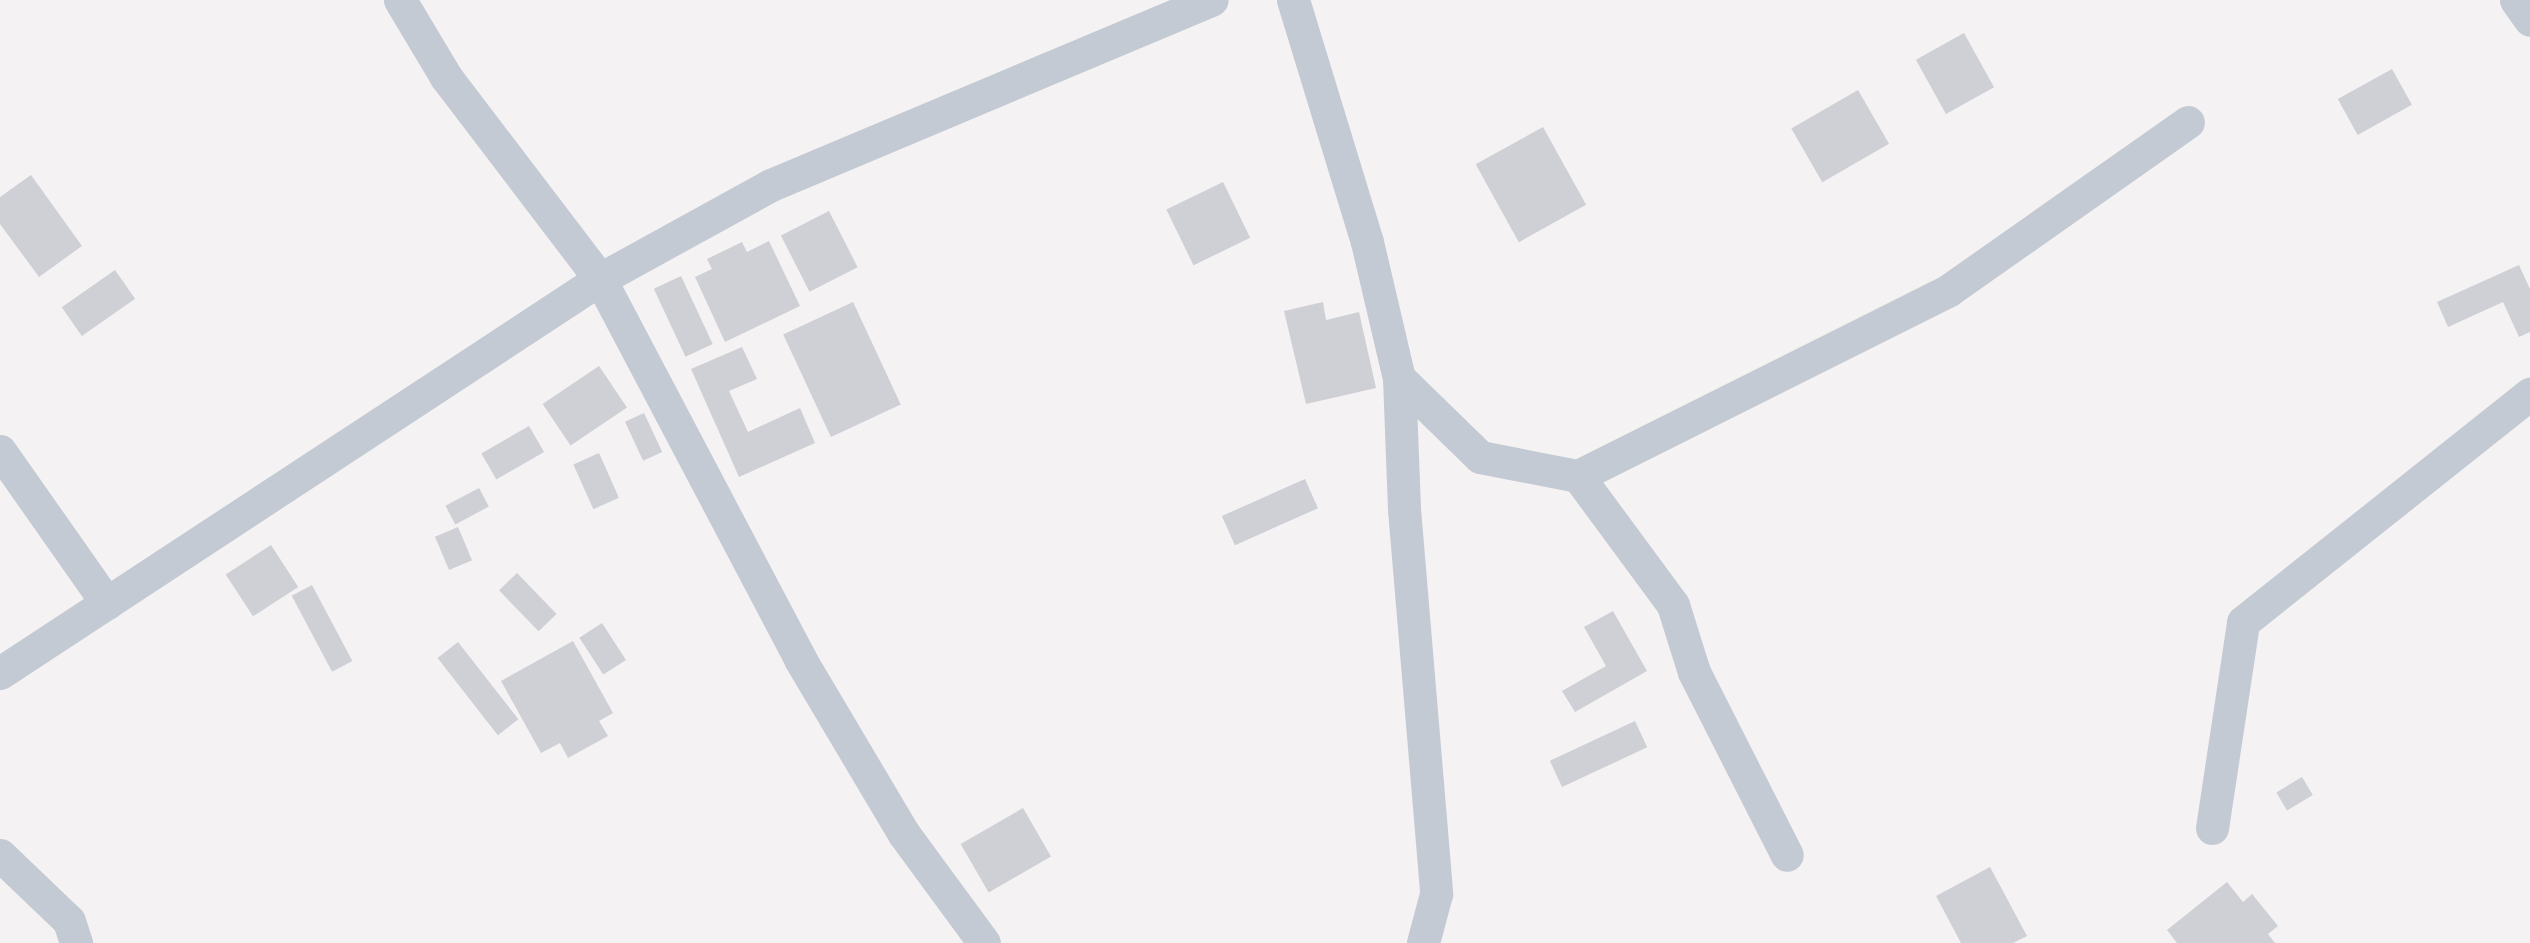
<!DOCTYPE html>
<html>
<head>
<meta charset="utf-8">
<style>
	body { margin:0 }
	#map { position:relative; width:2530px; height:943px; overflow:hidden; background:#f4f2f2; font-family:Barlow,sans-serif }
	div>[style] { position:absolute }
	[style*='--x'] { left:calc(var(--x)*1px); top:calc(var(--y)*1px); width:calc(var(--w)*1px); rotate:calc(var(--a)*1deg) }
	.building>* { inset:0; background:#ced0d6; transform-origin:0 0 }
	.street>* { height:33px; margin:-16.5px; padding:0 16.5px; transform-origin:16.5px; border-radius:16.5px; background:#c3cad3 }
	span { translate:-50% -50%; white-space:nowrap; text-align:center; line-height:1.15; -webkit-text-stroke:6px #fff; paint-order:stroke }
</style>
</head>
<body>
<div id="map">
	<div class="building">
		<i style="left:1964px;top:33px;width:62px;height:55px;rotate:61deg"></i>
		<i style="left:2392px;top:69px;width:41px;height:62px;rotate:61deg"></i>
		<i style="left:1858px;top:90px;width:62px;height:77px;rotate:60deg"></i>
		<i style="left:1543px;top:127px;width:89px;height:77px;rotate:61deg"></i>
		<i style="clip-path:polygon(31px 175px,82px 246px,39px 277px,0 224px,0 197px)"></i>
		<i style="left:1223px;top:182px;width:62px;height:63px;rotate:64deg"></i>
		<i style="left:829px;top:211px;width:63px;height:54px;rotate:63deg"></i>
		<i style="clip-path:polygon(769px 241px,800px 306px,725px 342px,695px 277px,712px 269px,707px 259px,742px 242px,747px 252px)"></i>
		<i style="clip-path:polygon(2519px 265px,2530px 289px,2530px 332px,2519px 337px,2503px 302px,2448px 327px,2437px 302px)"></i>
		<i style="left:115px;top:270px;width:35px;height:65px;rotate:55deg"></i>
		<i style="left:681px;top:276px;width:75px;height:30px;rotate:65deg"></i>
		<i style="left:853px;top:302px;width:113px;height:77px;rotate:65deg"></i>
		<i style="clip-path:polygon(1323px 302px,1326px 320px,1359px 312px,1376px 388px,1306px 404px,1284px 311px)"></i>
		<i style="clip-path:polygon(742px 347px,757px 379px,729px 391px,748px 432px,800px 408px,815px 443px,739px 477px,691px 369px)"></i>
		<i style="left:599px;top:366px;width:50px;height:68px;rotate:56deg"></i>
		<i style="left:644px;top:413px;width:43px;height:21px;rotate:65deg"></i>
		<i style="left:529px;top:426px;width:30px;height:55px;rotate:60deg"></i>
		<i style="left:599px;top:453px;width:49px;height:28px;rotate:66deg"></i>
		<i style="left:1305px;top:479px;width:32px;height:91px;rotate:66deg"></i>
		<i style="left:479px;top:488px;width:21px;height:38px;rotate:62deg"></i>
		<i style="left:458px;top:527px;width:36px;height:25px;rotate:67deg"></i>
		<i style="left:271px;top:545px;width:50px;height:54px;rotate:57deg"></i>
		<i style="left:517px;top:573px;width:57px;height:25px;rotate:46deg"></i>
		<i style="left:312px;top:585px;width:86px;height:23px;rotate:62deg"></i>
		<i style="clip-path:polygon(1613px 611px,1647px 671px,1575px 712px,1562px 691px,1606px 666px,1584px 627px)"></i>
		<i style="left:602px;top:623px;width:44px;height:27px;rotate:57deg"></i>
		<i style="clip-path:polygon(573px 641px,613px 713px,599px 721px,608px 736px,568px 758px,560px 743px,541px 753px,501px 681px)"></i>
		<i style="left:458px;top:642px;width:98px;height:26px;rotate:52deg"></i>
		<i style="left:1635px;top:721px;width:29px;height:94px;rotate:65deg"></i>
		<i style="left:2302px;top:777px;width:21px;height:30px;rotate:59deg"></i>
		<i style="left:1023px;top:808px;width:56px;height:72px;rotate:60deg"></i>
		<i style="clip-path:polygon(1990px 867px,2027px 936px,2013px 943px,1961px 943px,1936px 896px)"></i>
		<i style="clip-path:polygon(2227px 882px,2243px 902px,2252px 894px,2278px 926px,2268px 934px,2275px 943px,2177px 943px,2167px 930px)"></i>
	</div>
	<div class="street">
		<i style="--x:400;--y:0;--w:90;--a:59.1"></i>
		<i style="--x:446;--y:77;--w:254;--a:52.7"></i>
		<i style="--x:600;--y:279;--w:429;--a:62.2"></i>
		<i style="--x:800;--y:659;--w:204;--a:59.3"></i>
		<i style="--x:904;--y:834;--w:135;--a:53.7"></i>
		<i style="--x:1293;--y:0;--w:253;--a:73"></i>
		<i style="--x:1367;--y:242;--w:140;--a:76.8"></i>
		<i style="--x:1399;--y:378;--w:131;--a:87.8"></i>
		<i style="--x:1404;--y:509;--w:386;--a:85.2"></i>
		<i style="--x:1436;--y:894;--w:51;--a:104.9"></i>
		<i style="--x:2516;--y:0;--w:24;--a:55"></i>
		<i style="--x:1399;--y:378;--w:113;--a:44.3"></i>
		<i style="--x:1480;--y:457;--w:100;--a:11"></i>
		<i style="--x:1578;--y:476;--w:415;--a:-26.6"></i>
		<i style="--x:1949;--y:290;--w:292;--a:-35.1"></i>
		<i style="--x:0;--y:451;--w:186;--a:54.9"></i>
		<i style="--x:1578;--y:476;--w:160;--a:53.6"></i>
		<i style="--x:1673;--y:605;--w:70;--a:72.6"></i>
		<i style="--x:1694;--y:672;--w:205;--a:63.1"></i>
		<i style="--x:0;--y:673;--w:718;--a:-33.29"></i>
		<i style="--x:600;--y:279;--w:195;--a:-28.8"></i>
		<i style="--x:771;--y:185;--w:478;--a:-22.8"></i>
		<i style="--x:2212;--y:828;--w:208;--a:-81.4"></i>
		<i style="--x:2243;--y:622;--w:367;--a:-38.5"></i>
		<i style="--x:0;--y:855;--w:95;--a:43.7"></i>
		<i style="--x:69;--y:921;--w:23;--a:72"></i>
	</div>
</div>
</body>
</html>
